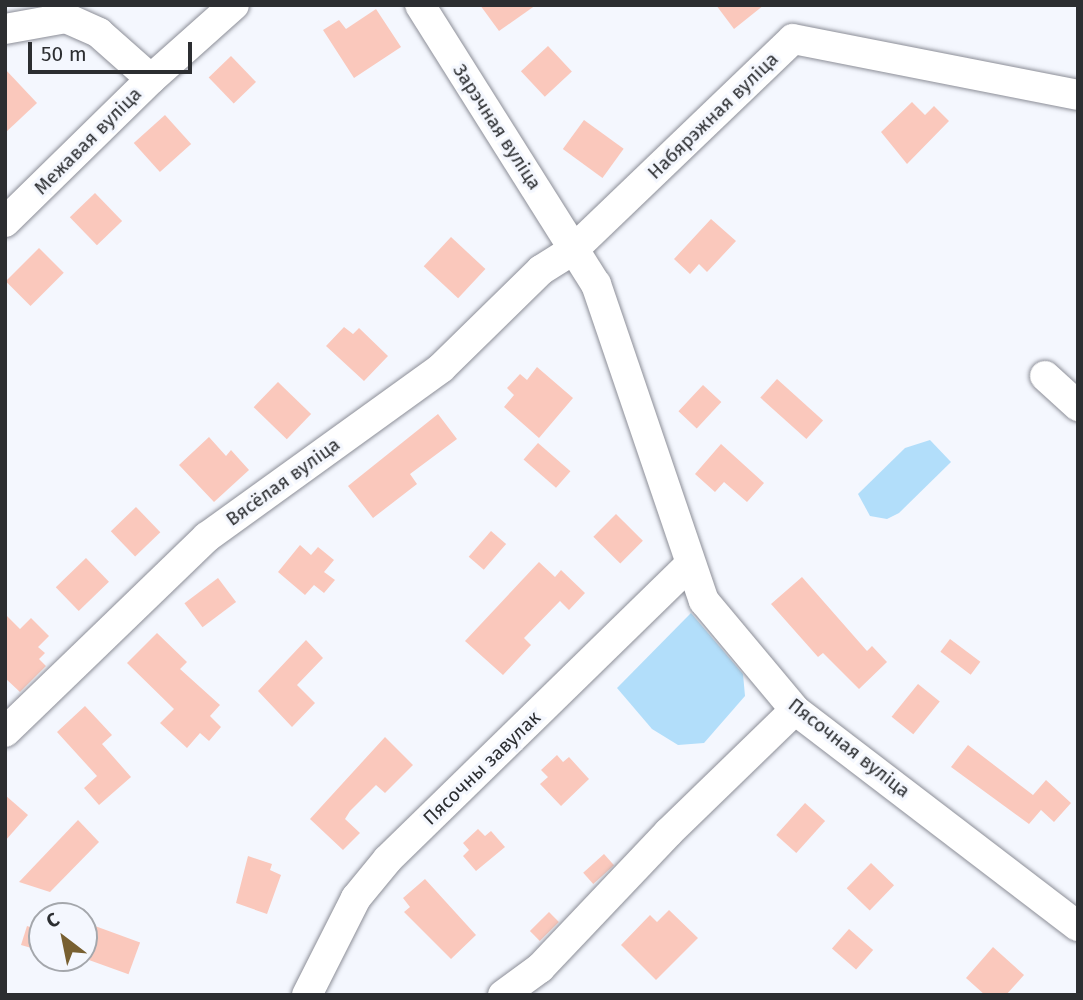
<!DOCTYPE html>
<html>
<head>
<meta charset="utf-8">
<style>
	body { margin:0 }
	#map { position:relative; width:1083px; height:1000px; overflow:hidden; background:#f4f7fe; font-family:"Fira Sans",sans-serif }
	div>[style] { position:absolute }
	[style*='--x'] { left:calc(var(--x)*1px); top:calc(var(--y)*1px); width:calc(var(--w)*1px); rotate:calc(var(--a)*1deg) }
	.water>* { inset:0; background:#b2defa }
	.building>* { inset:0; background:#fac8bc; transform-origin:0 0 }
	.roads { filter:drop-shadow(0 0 2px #8c8e97) drop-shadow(0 0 2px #8c8e97) }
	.minor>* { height:30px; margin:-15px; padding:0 15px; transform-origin:15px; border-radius:15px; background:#fff }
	span { translate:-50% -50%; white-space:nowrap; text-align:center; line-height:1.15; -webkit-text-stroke:6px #f4f7fe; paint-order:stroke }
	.street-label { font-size:19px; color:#2c2e31 }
	.frame { position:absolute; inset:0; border:7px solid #2c2e31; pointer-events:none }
	.north { position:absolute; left:28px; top:902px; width:70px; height:70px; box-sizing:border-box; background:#f4f7fe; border:2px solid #a4a7ac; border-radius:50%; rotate:328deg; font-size:19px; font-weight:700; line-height:28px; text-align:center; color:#2c2e31 }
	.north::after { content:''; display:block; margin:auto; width:24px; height:32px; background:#786031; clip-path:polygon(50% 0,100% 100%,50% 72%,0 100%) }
	.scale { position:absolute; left:28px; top:42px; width:164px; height:32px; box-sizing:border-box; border:4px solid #2c2e31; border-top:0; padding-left:9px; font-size:21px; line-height:24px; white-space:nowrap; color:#2c2e31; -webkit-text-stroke:5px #f4f7fe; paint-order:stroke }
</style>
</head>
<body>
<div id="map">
	<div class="water">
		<i style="clip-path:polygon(930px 440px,951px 462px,899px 513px,887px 519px,870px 516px,858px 494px,905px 448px)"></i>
		<i style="clip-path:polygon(691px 613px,743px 674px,745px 696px,704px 743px,678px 745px,652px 729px,617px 688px)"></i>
	</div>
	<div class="building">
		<i style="clip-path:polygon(480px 5px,536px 5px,499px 31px)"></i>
		<i style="clip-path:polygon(716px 5px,764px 5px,734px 29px)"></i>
		<i style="clip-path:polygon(376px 9px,401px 47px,354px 78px,323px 30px,339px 20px,346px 29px)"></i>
		<i style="left:548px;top:46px;width:35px;height:37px;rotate:47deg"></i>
		<i style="left:231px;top:56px;width:36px;height:31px;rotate:46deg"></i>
		<i style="clip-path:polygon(5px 69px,37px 103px,5px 133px)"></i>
		<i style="clip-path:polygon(912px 102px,925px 115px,934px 106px,949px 121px,907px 164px,881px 132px)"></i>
		<i style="left:165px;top:115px;width:39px;height:42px;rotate:48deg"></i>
		<i style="left:584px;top:120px;width:49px;height:36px;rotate:36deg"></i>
		<i style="left:95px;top:193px;width:39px;height:35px;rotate:46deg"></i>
		<i style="clip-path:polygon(711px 219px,736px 241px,707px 272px,699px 264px,690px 274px,674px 259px)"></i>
		<i style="left:451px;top:237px;width:47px;height:40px;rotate:43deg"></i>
		<i style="left:39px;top:248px;width:35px;height:47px;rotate:45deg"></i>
		<i style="clip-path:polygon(344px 327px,353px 334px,359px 328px,388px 356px,364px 381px,326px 346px)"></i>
		<i style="clip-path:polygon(537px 367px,573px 398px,539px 438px,504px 407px,514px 395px,507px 388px,520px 374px,527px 380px)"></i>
		<i style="left:777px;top:379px;width:62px;height:25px;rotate:42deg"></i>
		<i style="left:278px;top:382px;width:46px;height:35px;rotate:44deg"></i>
		<i style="left:703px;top:385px;width:25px;height:36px;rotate:43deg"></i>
		<i style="clip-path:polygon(438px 414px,457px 439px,410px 474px,417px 484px,373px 518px,348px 486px)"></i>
		<i style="clip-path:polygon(209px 437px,226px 456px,231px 450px,249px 470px,214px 502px,179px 465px)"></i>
		<i style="left:538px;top:443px;width:43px;height:22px;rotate:41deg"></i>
		<i style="clip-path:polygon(721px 444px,764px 483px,747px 502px,724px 482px,715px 492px,695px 474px)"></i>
		<i style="left:136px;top:507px;width:35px;height:35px;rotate:46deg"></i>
		<i style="left:616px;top:514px;width:38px;height:32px;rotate:45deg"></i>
		<i style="left:491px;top:531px;width:20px;height:34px;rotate:41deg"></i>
		<i style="clip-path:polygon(300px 545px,311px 555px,318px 547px,334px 560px,324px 572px,335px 580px,324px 593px,314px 585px,305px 595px,278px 572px)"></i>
		<i style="left:86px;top:558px;width:33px;height:42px;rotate:46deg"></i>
		<i style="clip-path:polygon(539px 562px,555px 577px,561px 570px,585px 593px,569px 610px,560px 601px,524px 638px,531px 645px,503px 675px,465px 641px)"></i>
		<i style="clip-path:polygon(802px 577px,867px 651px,872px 646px,887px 662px,859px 689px,823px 653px,818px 657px,771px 604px)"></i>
		<i style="left:218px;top:578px;width:30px;height:42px;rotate:53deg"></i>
		<i style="clip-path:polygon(5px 614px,20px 629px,31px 618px,49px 636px,38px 647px,45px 653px,39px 659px,46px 666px,20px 692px,5px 678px)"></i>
		<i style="clip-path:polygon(157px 633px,187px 662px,180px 669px,220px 705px,210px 716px,221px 727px,209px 741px,200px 733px,187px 748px,160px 723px,174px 709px,127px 663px)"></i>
		<i style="left:950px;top:639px;width:38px;height:16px;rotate:37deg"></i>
		<i style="clip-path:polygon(306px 640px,323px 658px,297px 685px,315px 703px,292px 727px,258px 691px)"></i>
		<i style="left:918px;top:684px;width:28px;height:42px;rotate:39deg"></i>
		<i style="clip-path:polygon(85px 706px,112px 735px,102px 744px,131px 777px,99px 805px,84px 788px,97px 776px,57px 732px)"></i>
		<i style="clip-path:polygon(385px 737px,413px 765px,385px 793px,376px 785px,350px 811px,345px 819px,360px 833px,343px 850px,310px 819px)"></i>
		<i style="clip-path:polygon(968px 745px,1033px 795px,1046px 780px,1071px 803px,1054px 822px,1041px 810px,1029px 824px,951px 767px)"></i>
		<i style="clip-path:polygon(557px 755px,563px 762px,569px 757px,589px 779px,561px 806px,540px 784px,548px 777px,541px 770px)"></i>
		<i style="clip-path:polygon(5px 795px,28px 815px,5px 841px)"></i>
		<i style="left:805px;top:803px;width:27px;height:43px;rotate:42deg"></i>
		<i style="clip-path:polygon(78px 820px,99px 842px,50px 892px,19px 882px)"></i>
		<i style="clip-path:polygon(478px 829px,485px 836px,491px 831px,505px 847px,476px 871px,463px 856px,469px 850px,463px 843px)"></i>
		<i style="left:604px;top:854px;width:15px;height:28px;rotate:48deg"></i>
		<i style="clip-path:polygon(248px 856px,272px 864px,270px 870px,281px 875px,267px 914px,236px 903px)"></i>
		<i style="left:871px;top:863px;width:32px;height:35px;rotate:44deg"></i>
		<i style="clip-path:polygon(425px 879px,476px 935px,451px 959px,404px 912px,410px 907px,403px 898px)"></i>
		<i style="clip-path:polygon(669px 910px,698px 938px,656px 980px,621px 945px,650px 915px,657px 922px)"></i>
		<i style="left:549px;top:912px;width:14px;height:27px;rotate:45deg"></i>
		<i style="clip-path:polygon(27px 926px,42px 931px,42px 951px,21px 945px)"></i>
		<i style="left:95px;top:926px;width:48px;height:34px;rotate:20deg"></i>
		<i style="left:849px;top:929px;width:32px;height:26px;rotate:41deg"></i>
		<i style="clip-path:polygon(993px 947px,1024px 975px,1006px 995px,985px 995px,966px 978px)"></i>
	</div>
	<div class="roads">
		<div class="minor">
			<i style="--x:420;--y:5;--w:330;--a:57.8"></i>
			<i style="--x:596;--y:284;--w:335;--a:71.2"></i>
			<i style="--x:704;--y:601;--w:142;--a:50.1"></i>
			<i style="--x:795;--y:710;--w:356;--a:37.4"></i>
			<i style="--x:5;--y:29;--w:62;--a:-10.2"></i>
			<i style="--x:66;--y:18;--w:36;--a:24"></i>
			<i style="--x:99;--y:33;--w:69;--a:41.5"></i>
			<i style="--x:5;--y:222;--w:204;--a:-44.4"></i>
			<i style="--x:151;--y:79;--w:111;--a:-41.7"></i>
			<i style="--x:1045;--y:376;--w:45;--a:42.3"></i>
			<i style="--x:5;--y:732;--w:281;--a:-44"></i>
			<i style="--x:207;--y:537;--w:289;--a:-35.8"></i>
			<i style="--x:441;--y:368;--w:140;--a:-44.4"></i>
			<i style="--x:541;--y:270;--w:39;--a:-32"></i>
			<i style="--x:574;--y:249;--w:303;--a:-43.8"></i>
			<i style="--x:793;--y:39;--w:290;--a:11.1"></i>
			<i style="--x:307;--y:995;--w:109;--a:-63.2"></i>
			<i style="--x:356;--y:898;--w:50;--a:-50.6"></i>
			<i style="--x:388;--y:859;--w:421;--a:-44.3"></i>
			<i style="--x:503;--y:995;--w:46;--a:-36.1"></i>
			<i style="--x:540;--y:968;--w:187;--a:-46.5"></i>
			<i style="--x:669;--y:832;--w:175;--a:-44.1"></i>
		</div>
	</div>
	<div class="street-label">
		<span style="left:713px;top:116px;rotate:-44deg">Набярэжная вуліца</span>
		<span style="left:497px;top:127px;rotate:57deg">Зарэчная вуліца</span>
		<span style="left:88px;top:141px;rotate:-45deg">Межавая вуліца</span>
		<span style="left:283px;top:482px;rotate:-36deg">Вясёлая вуліца</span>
		<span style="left:849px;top:748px;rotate:38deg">Пясочная вуліца</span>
		<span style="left:482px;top:768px;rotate:-44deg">Пясочны завулак</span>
	</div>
	<div class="frame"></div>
	<div class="north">С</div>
	<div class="scale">50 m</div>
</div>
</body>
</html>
